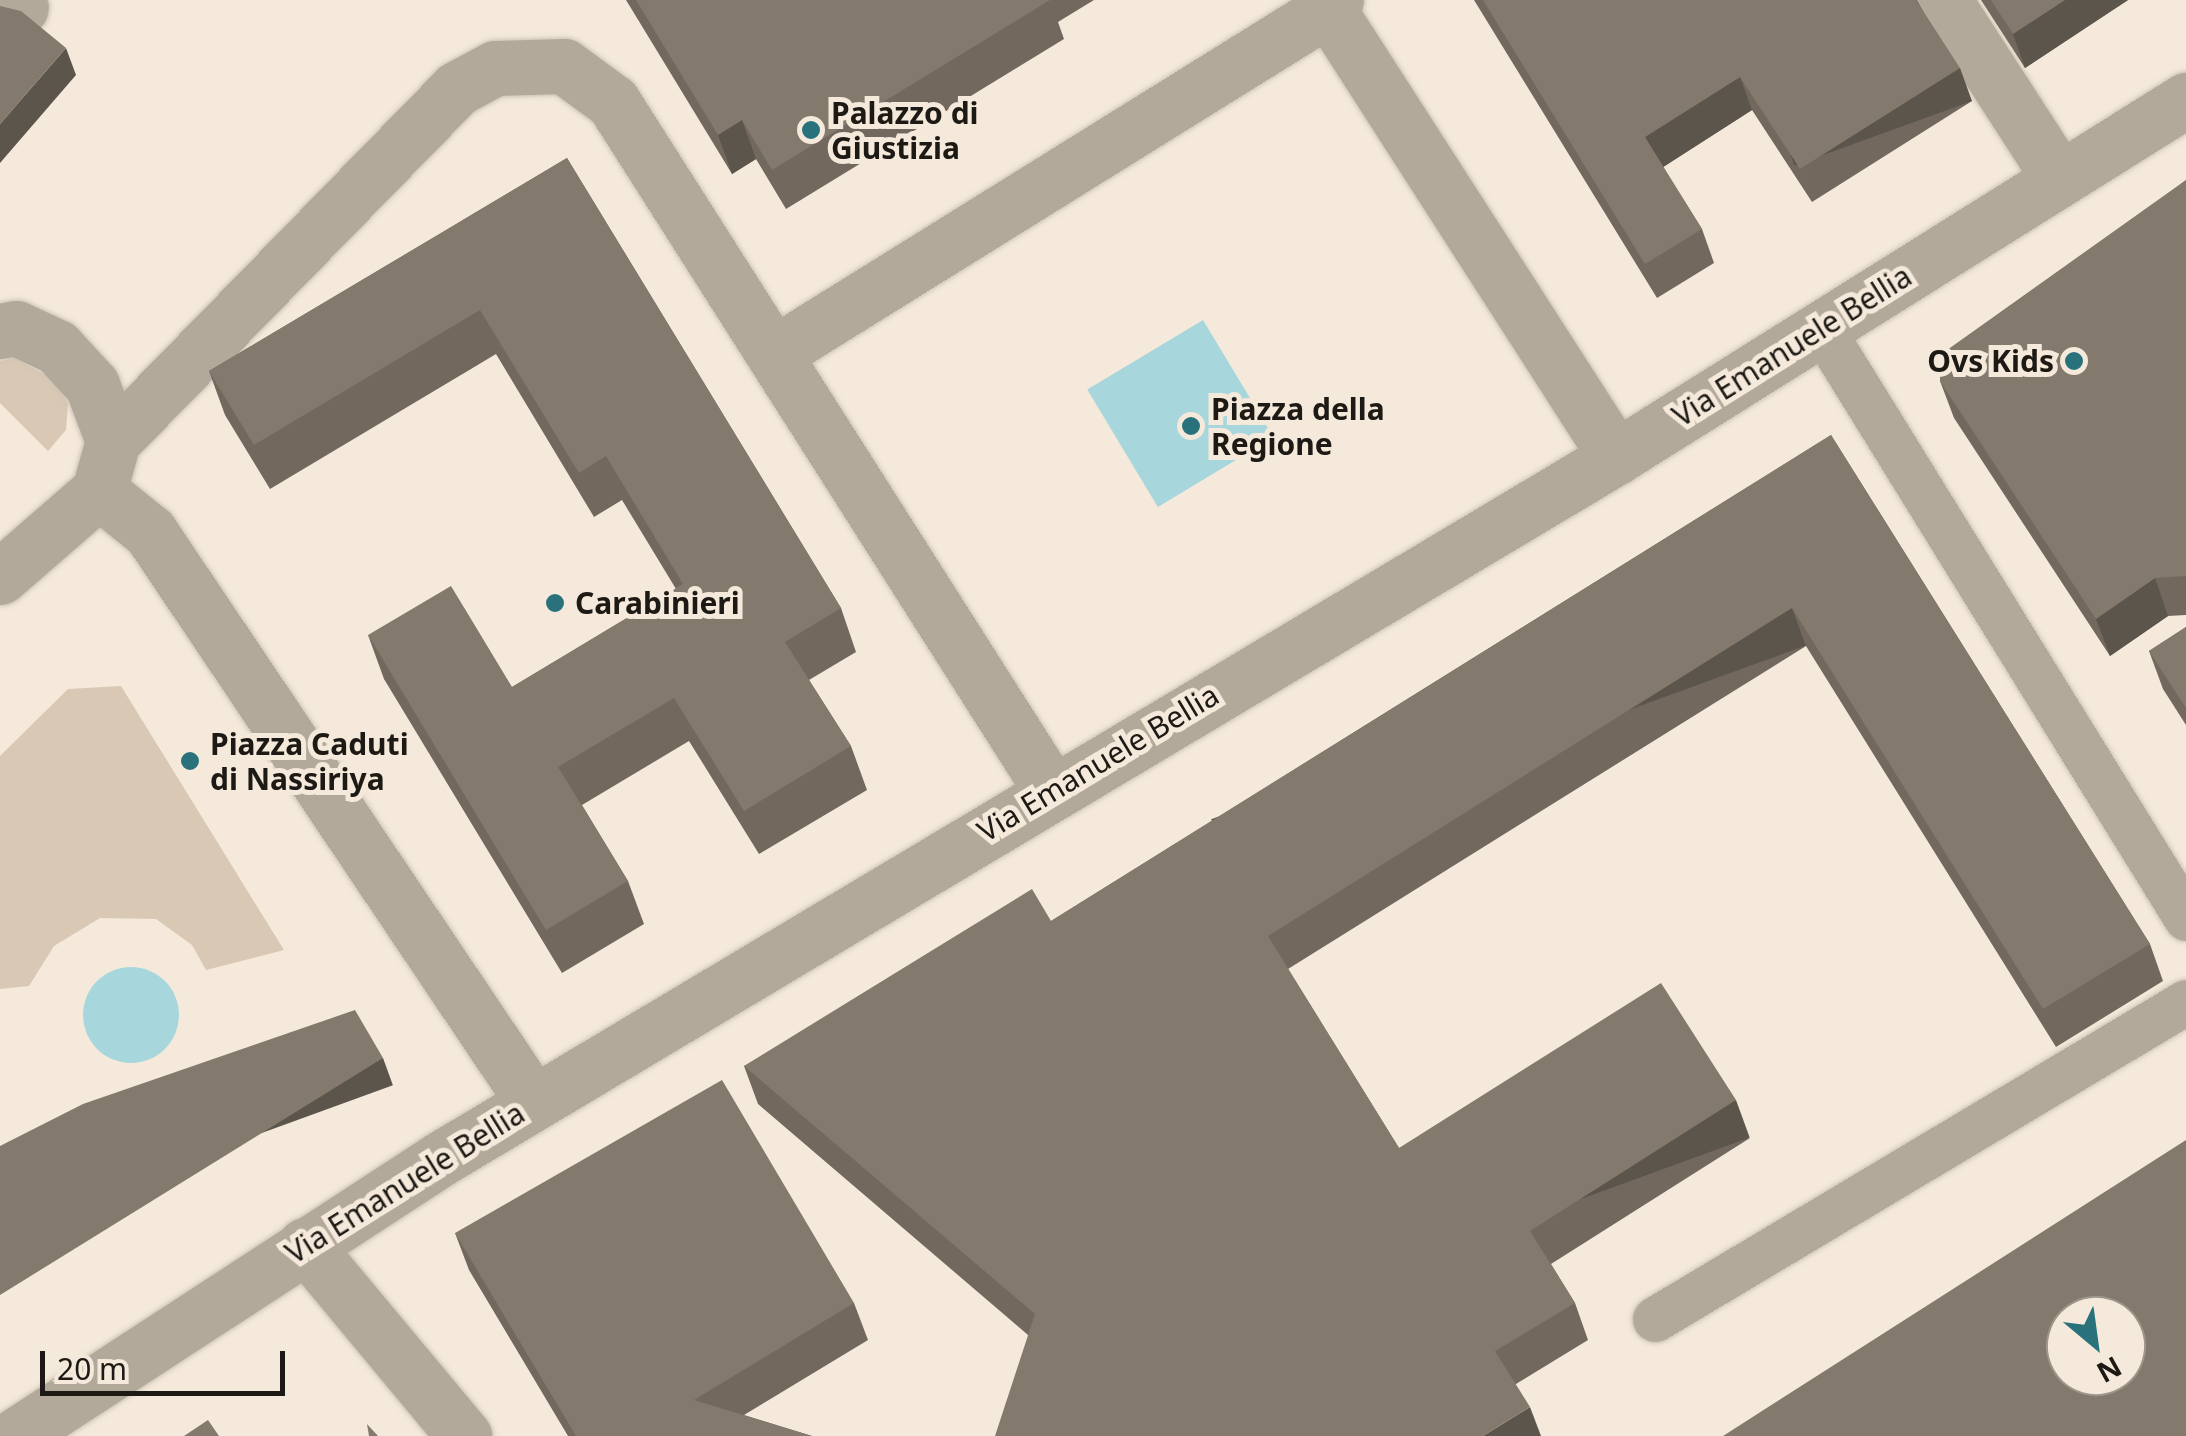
<!DOCTYPE html>
<html>
<head>
<meta charset="utf-8">
<style>
	body { margin:0 }
	#map { position:relative; width:2186px; height:1436px; overflow:hidden; background:#f4e9da; font-family:"Noto Sans",sans-serif }
	div>[style] { position:absolute }
	[style*='--x'] { left:calc(var(--x)*1px); top:calc(var(--y)*1px); width:calc(var(--w)*1px); rotate:calc(var(--a)*1deg) }
	.green>* { inset:0; background:#d9c8b4 }
	.water>* { inset:0; background:#a7d6dd; transform-origin:0 0 }
	.round { border-radius:50% }
	.roads { filter:drop-shadow(0 0 2px #cdc4b6) drop-shadow(0 0 2px #cdc4b6) }
	.lane>* { height:45px; margin:-22.5px; padding:0 22.5px; transform-origin:22.5px; border-radius:22.5px; background:#b3a99b }
	.street>* { height:55px; margin:-27.5px; padding:0 27.5px; transform-origin:27.5px; border-radius:27.5px; background:#b3a99b }
	.wall>* { inset:0; background:#72685e }
	.shaded-wall>* { inset:0; background:#5c554c; transform-origin:0 0 }
	.building>* { inset:0; background:#84796d }
	.dots>* { width:28px; height:28px; translate:-50% -50%; box-sizing:border-box; border:5px solid #f4e9da; border-radius:50% }
	span { translate:-50% -50%; white-space:nowrap; text-align:center; line-height:1.15; -webkit-text-stroke:10px #f4e9da; paint-order:stroke }
	.poi-label { font-size:30px; color:#1d1914; font-weight:700 }
	.left { translate:0 -50%; text-align:left }
	.right { translate:-100% -50%; text-align:right }
	.street-label { font-size:30px; color:#1d1914 }
	.north { position:absolute; left:2046px; top:1296px; width:100px; height:100px; box-sizing:border-box; background:#f4e9da; border:2px solid #9e968b; border-radius:50%; rotate:151deg; font-size:28px; font-weight:700; line-height:40px; text-align:center; color:#1d1914 }
	.north::after { content:''; display:block; margin:auto; width:35px; height:45px; background:#29727b; clip-path:polygon(50% 0,100% 100%,50% 72%,0 100%) }
	.scale { position:absolute; left:40px; top:1351px; width:245px; height:45px; box-sizing:border-box; border:5px solid #1d1914; border-top:0; padding-left:12px; font-size:30px; line-height:35px; white-space:nowrap; color:#1d1914; -webkit-text-stroke:8px #f4e9da; paint-order:stroke }
</style>
</head>
<body>
<div id="map">
	<div class="green">
		<i style="clip-path:polygon(14px 358px,57px 381px,68px 404px,66px 430px,48px 451px,0 403px,0 361px)"></i>
		<i style="clip-path:polygon(121px 686px,284px 950px,206px 970px,192px 945px,156px 919px,100px 918px,54px 946px,29px 986px,0 989px,0 756px,68px 689px)"></i>
	</div>
	<div class="water">
		<i style="left:1203px;top:320px;width:137px;height:135px;rotate:59deg"></i>
		<i class="round" style="left:83px;top:967px;width:96px;height:96px"></i>
	</div>
	<div class="roads">
		<div class="lane">
			<i style="--x:1820;--y:326;--w:696;--a:58.27"></i>
			<i style="--x:1655;--y:1319;--w:618;--a:-30.84"></i>
		</div>
		<div class="street">
			<i style="--x:13;--y:0;--w:11;--a:45"></i>
			<i style="--x:1336;--y:0;--w:12;--a:132"></i>
			<i style="--x:1328;--y:9;--w:533;--a:57.26"></i>
			<i style="--x:1944;--y:0;--w:212;--a:57.1"></i>
			<i style="--x:0;--y:331;--w:16;--a:-11"></i>
			<i style="--x:16;--y:328;--w:45;--a:24.9"></i>
			<i style="--x:57;--y:347;--w:52;--a:47.4"></i>
			<i style="--x:92;--y:385;--w:60;--a:69.4"></i>
			<i style="--x:775;--y:353;--w:651;--a:-31.88"></i>
			<i style="--x:99;--y:491;--w:65;--a:38.8"></i>
			<i style="--x:150;--y:532;--w:688;--a:56.08"></i>
			<i style="--x:0;--y:577;--w:131;--a:-41"></i>
			<i style="--x:99;--y:491;--w:52;--a:-74.4"></i>
			<i style="--x:113;--y:441;--w:491;--a:-45.7"></i>
			<i style="--x:456;--y:89;--w:44;--a:-28.3"></i>
			<i style="--x:495;--y:68;--w:69;--a:-1.7"></i>
			<i style="--x:564;--y:66;--w:61;--a:36.3"></i>
			<i style="--x:613;--y:102;--w:816;--a:57.52"></i>
			<i style="--x:305;--y:1245;--w:249;--a:50.2"></i>
			<i style="--x:15;--y:1436;--w:507;--a:-33.09"></i>
			<i style="--x:440;--y:1159;--w:1370;--a:-30.83"></i>
			<i style="--x:1616;--y:457;--w:673;--a:-32.06"></i>
		</div>
	</div>
	<div class="wall">
		<i style="clip-path:polygon(626px 0,1094px 0,1058px 22px,1064px 39px,786px 209px,756px 159px,732px 174px)"></i>
		<i style="clip-path:polygon(1474px 0,1917px 0,1972px 101px,1812px 202px,1752px 110px,1663px 167px,1702px 229px,1714px 263px,1657px 298px)"></i>
		<i style="clip-path:polygon(1981px 0,2128px 0,2025px 68px)"></i>
		<i style="clip-path:polygon(567px 158px,841px 608px,856px 652px,809px 680px,851px 746px,867px 790px,759px 854px,689px 741px,582px 805px,628px 881px,644px 924px,562px 973px,384px 679px,368px 635px,512px 687px,676px 589px,622px 500px,594px 517px,496px 354px,270px 489px,225px 415px,209px 371px)"></i>
		<i style="clip-path:polygon(2186px 180px,2186px 615px,2168px 616px,2110px 656px,1954px 418px,1940px 381px)"></i>
		<i style="clip-path:polygon(1831px 435px,2150px 944px,2163px 981px,2056px 1047px,1806px 646px,1288px 969px,1399px 1148px,1750px 1138px,1551px 1264px,1575px 1303px,1588px 1340px,1516px 1384px,1028px 1335px,758px 1104px,744px 1066px,1051px 921px)"></i>
		<i style="clip-path:polygon(2186px 627px,2186px 725px,2163px 689px,2149px 651px)"></i>
		<i style="clip-path:polygon(455px 1233px,854px 1303px,868px 1340px,744px 1415px,812px 1436px,568px 1436px,469px 1270px)"></i>
	</div>
	<div class="shaded-wall">
		<i style="clip-path:polygon(2065px 0,2128px 0,2025px 68px,2013px 34px)"></i>
		<i style="clip-path:polygon(66px 48px,76px 75px,0 163px,0 124px)"></i>
		<i style="left:1960px;top:68px;width:35px;height:189px;rotate:70deg"></i>
		<i style="clip-path:polygon(1740px 77px,1752px 110px,1657px 171px,1645px 137px)"></i>
		<i style="clip-path:polygon(742px 120px,756px 159px,732px 174px,718px 135px)"></i>
		<i style="clip-path:polygon(2155px 578px,2168px 616px,2110px 656px,2096px 619px)"></i>
		<i style="left:1792px;top:608px;width:40px;height:618px;rotate:70deg"></i>
		<i style="left:383px;top:1058px;width:29px;height:450px;rotate:70deg"></i>
		<i style="left:1736px;top:1100px;width:40px;height:244px;rotate:70deg"></i>
		<i style="clip-path:polygon(1530px 1407px,1541px 1436px,1483px 1436px)"></i>
	</div>
	<div class="building">
		<i style="clip-path:polygon(636px 0,1050px 0,772px 170px,742px 120px,718px 135px)"></i>
		<i style="clip-path:polygon(1483px 0,1916px 0,1960px 68px,1800px 169px,1740px 77px,1645px 137px,1702px 229px,1645px 264px)"></i>
		<i style="clip-path:polygon(1991px 0,2065px 0,2013px 34px)"></i>
		<i style="clip-path:polygon(0 6px,21px 11px,66px 48px,0 124px)"></i>
		<i style="clip-path:polygon(567px 158px,841px 608px,785px 642px,851px 746px,744px 811px,674px 698px,558px 767px,628px 881px,546px 930px,368px 635px,451px 586px,512px 687px,683px 584px,606px 456px,579px 473px,480px 310px,254px 445px,209px 371px)"></i>
		<i style="clip-path:polygon(2186px 180px,2186px 576px,2155px 578px,2096px 619px,1940px 381px,1940px 355px)"></i>
		<i style="clip-path:polygon(1831px 435px,2150px 944px,2043px 1009px,1792px 608px,1268px 936px,1399px 1148px,1661px 983px,1736px 1100px,1530px 1231px,1575px 1303px,1495px 1351px,1530px 1407px,1483px 1436px,995px 1436px,1035px 1314px,744px 1066px,1032px 889px,1051px 921px)"></i>
		<i style="clip-path:polygon(2186px 627px,2186px 708px,2149px 651px)"></i>
		<i style="clip-path:polygon(355px 1010px,383px 1058px,0 1295px,0 1146px,83px 1104px)"></i>
		<i style="clip-path:polygon(722px 1080px,854px 1303px,694px 1400px,812px 1436px,576px 1436px,455px 1233px)"></i>
		<i style="clip-path:polygon(evenodd,2186px 1140px,2186px 1436px,1723px 1436px,2186px 1140px,2066px 1316px,2126px 1316px,2126px 1376px,2066px 1376px,2066px 1316px)"></i>
		<i style="clip-path:polygon(208px 1420px,219px 1436px,184px 1436px)"></i>
		<i style="clip-path:polygon(367px 1424px,378px 1436px,369px 1436px)"></i>
	</div>
	<div class="dots">
		<i style="left:811px;top:130px;background:#29727b"></i>
		<i style="left:2074px;top:361px;background:#29727b"></i>
		<i style="left:1191px;top:426px;background:#29727b"></i>
		<i style="left:555px;top:603px;background:#29727b"></i>
		<i style="left:190px;top:761px;background:#29727b"></i>
	</div>
	<div class="poi-label">
		<span class="left" style="left:831px;top:130px">Palazzo di<br>Giustizia</span>
		<span class="right" style="left:2054px;top:361px">Ovs Kids</span>
		<span class="left" style="left:1211px;top:426px">Piazza della<br>Regione</span>
		<span class="left" style="left:575px;top:603px">Carabinieri</span>
		<span class="left" style="left:210px;top:761px">Piazza Caduti<br>di Nassiriya</span>
	</div>
	<div class="street-label">
		<span style="left:1792px;top:346px;rotate:-32deg">Via Emanuele Bellia</span>
		<span style="left:1098px;top:763px;rotate:-31deg">Via Emanuele Bellia</span>
		<span style="left:405px;top:1183px;rotate:-32deg">Via Emanuele Bellia</span>
	</div>
	<div class="north">N</div>
	<div class="scale">20 m</div>
</div>
</body>
</html>
